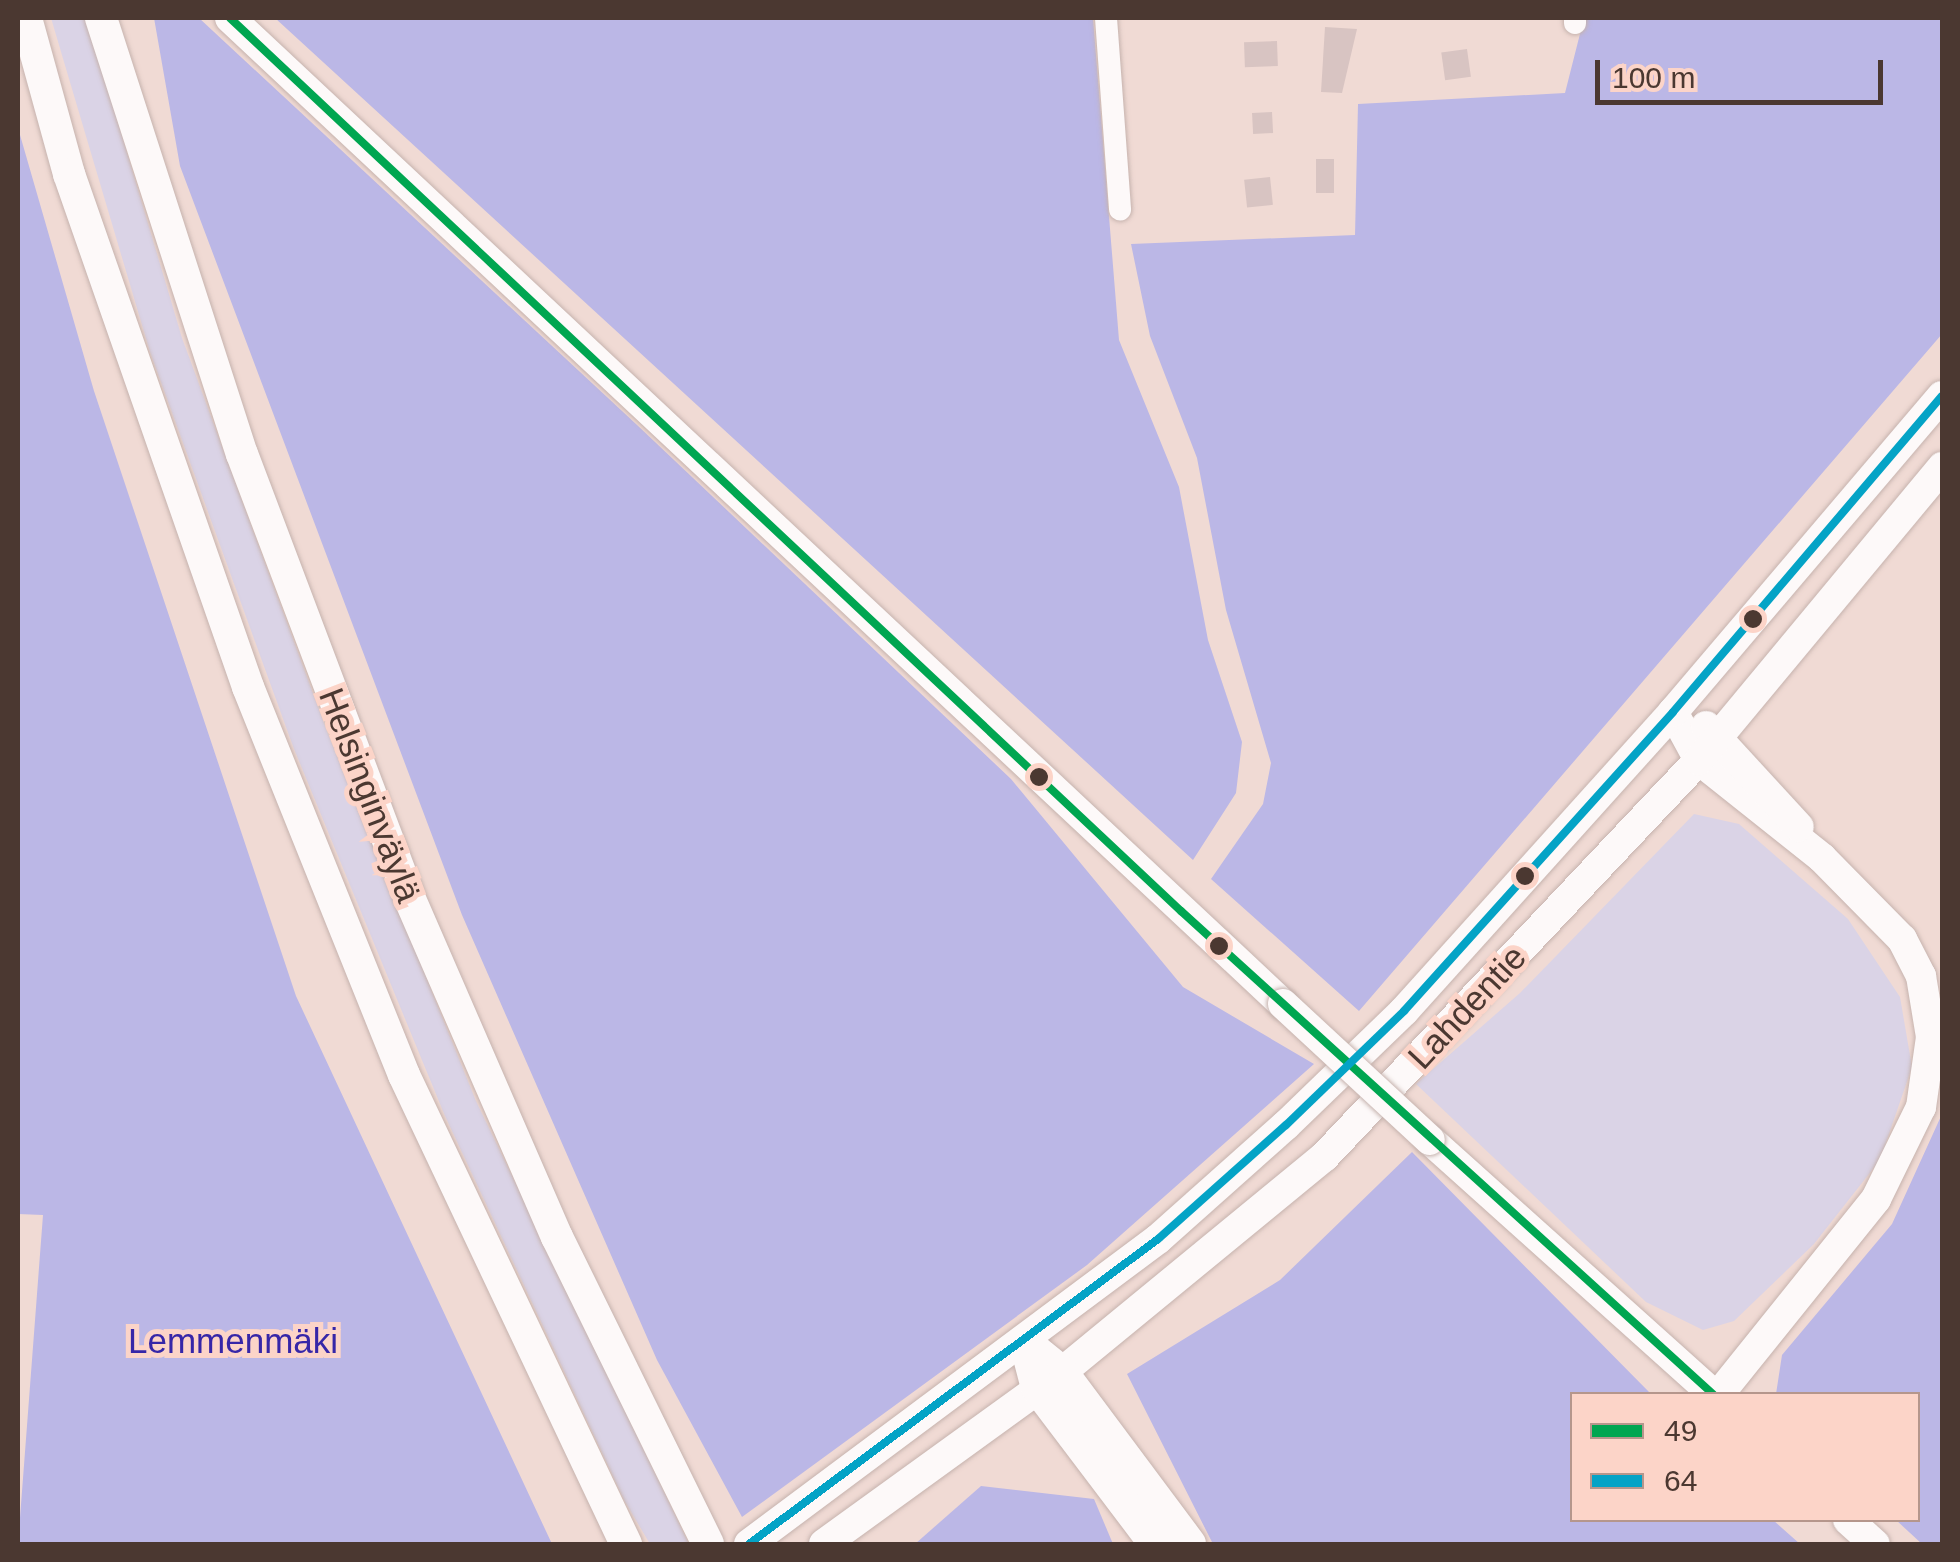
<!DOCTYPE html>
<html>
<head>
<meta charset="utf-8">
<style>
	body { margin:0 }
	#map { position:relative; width:1960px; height:1562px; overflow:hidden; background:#f0dad4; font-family:Arial,sans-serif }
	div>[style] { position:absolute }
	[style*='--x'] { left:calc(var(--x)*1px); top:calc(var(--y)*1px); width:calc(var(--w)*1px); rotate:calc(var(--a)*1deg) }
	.green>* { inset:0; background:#dad3e6 }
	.forest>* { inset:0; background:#bbb7e6 }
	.building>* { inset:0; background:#d8c4c2; transform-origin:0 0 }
	.roads { filter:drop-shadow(0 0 2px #c6b3ae) drop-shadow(0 0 2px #c6b3ae) }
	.minor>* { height:22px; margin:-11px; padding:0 11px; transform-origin:11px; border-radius:11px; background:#fdf9f9 }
	.major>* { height:30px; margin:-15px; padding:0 15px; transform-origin:15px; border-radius:15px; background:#fdf9f9 }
	.highway>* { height:32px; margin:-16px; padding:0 16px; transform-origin:16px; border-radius:16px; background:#fdf9f9 }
	.bridges { filter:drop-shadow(0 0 2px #c6b3ae) drop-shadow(0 0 2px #c6b3ae) }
	.major-bridge>* { height:30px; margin:-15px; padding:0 15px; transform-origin:15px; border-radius:15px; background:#fdf9f9 }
	.bus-1>* { height:8px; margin:-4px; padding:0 4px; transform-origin:4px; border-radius:4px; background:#00a651 }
	.bus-2>* { height:8px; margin:-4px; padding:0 4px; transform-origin:4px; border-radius:4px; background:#04a3c6 }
	.dots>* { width:28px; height:28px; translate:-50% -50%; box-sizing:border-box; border:5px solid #fcd4c8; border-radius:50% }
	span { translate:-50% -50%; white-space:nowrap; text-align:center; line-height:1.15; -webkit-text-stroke:10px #fcd4c8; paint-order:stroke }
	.street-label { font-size:35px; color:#4b3831 }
	.park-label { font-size:35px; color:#3626a8 }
	.frame { position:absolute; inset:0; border:20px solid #4b3831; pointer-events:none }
	.legend { position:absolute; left:1570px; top:1392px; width:350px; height:130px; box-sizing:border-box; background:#fcd4c8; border:2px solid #b5968c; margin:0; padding:12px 18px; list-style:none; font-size:30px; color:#4b3831 }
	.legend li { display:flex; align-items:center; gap:20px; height:50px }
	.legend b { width:50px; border:2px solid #b5968c }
	.scale { position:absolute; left:1595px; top:60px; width:288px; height:45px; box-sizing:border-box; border:5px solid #4b3831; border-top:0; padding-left:12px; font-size:30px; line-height:35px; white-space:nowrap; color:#4b3831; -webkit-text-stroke:8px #fcd4c8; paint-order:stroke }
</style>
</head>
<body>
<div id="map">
	<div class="green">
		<i style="clip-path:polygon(51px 18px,87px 18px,182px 338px,328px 734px,476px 1101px,689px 1544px,650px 1544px,624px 1500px,445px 1116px,294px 749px,150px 352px)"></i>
		<i style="clip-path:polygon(1694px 814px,1739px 824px,1848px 919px,1900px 997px,1912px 1067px,1880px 1160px,1814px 1244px,1734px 1321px,1703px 1330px,1646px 1302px,1416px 1084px,1520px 993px)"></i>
	</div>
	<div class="forest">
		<i style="clip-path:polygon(154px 18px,199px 18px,636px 424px,1011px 779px,1183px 987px,1314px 1064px,1087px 1265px,742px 1517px,657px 1360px,462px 915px,180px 166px)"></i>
		<i style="clip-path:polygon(275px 18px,1093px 18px,1119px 340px,1179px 487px,1208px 640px,1242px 742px,1236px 793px,1193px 860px)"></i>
		<i style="clip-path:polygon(1584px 18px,1942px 18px,1942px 334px,1359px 1011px,1211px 879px,1263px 804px,1271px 763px,1226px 610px,1197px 458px,1150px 336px,1131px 244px,1355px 235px,1358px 104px,1565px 93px)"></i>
		<i style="clip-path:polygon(18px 128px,94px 391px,296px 996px,552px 1544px,18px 1544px,43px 1215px,18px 1214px)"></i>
		<i style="clip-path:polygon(1942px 1114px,1942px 1544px,1922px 1544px,1896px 1520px,1918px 1520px,1918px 1394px,1776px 1394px,1782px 1355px,1892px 1224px)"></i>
		<i style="clip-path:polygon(1412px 1152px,1651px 1394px,1572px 1394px,1572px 1520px,1773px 1520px,1800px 1544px,1213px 1544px,1127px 1374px,1280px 1280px)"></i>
		<i style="clip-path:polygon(981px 1486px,1094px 1499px,1113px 1544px,915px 1544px)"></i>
	</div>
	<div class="building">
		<i style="clip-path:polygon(1325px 27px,1357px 29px,1342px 93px,1321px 92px)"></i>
		<i style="left:1277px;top:41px;width:25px;height:33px;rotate:88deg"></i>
		<i style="left:1467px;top:49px;width:28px;height:26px;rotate:82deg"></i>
		<i style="left:1272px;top:112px;width:21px;height:20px;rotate:87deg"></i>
		<i style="left:1316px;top:159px;width:18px;height:34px"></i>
		<i style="left:1270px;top:177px;width:28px;height:26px;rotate:84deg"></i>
	</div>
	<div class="roads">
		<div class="minor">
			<i style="--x:1106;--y:18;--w:192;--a:85.8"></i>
			<i style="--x:1575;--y:18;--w:5;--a:90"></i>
		</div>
		<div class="major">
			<i style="--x:230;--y:18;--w:1443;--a:43.12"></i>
			<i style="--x:1673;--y:712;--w:55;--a:61.6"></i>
			<i style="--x:1699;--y:760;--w:157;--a:38.5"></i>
			<i style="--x:1822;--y:858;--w:114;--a:45.4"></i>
			<i style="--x:1902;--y:939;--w:42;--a:62.8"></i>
			<i style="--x:1921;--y:976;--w:62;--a:80.7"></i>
			<i style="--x:1931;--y:1037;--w:71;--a:98.1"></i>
			<i style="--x:1921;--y:1107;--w:102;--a:116.1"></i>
			<i style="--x:1876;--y:1199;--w:250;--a:128.8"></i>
			<i style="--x:1706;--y:726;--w:137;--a:47.4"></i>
			<i style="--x:1430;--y:1140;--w:380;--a:41.9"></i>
			<i style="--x:1848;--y:1520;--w:36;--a:42"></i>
			<i style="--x:749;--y:1544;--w:510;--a:-36.71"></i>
			<i style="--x:1158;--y:1239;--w:171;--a:-41.7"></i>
			<i style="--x:1286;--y:1125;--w:164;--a:-44"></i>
			<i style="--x:1404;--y:1011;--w:402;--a:-48"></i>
			<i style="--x:1673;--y:712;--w:415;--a:-49.6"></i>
			<i style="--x:824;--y:1544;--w:294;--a:-35.9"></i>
			<i style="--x:1062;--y:1372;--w:339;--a:-39.4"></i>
			<i style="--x:1324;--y:1157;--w:546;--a:-46.63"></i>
			<i style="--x:1699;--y:760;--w:381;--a:-50.3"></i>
		</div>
		<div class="highway">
			<i style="--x:26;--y:18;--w:162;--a:74.6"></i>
			<i style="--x:69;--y:174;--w:543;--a:70.76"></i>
			<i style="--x:248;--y:687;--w:418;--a:68.1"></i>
			<i style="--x:404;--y:1075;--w:519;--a:64.67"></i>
			<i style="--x:101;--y:18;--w:458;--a:72.1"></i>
			<i style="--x:242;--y:454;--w:473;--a:69.3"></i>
			<i style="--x:409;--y:897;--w:371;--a:66.5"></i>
			<i style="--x:557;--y:1237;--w:342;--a:63.8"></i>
			<i style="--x:1025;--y:1342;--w:48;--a:39"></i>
			<i style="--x:1062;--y:1372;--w:214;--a:53.3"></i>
			<i style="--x:1025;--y:1342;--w:48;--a:75.4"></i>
			<i style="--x:1037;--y:1388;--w:196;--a:52.9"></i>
		</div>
	</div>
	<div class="bridges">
		<div class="major-bridge">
			<i style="--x:1283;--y:1004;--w:200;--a:42.8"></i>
		</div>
	</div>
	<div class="bus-1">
		<i style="--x:230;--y:18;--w:1305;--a:43.2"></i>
		<i style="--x:1181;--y:911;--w:719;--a:42.24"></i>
	</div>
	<div class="bus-2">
		<i style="--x:749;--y:1544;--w:510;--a:-36.71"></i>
		<i style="--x:1158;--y:1239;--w:171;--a:-41.7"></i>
		<i style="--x:1286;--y:1125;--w:164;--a:-44"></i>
		<i style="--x:1404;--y:1011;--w:402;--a:-48"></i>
		<i style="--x:1673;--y:712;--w:415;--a:-49.6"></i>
	</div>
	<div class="dots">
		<i style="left:1753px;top:619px;background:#4b3831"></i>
		<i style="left:1039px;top:777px;background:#4b3831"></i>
		<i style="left:1525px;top:876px;background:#4b3831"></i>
		<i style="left:1219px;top:946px;background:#4b3831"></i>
	</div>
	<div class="street-label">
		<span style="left:370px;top:795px;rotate:69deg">Helsinginväylä</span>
		<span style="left:1467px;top:1007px;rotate:-47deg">Lahdentie</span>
	</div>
	<div class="park-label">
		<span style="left:233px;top:1341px">Lemmenmäki</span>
	</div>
	<div class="frame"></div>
	<ul class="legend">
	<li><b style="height:12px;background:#00a651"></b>49</li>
	<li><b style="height:12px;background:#04a3c6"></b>64</li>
	</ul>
	<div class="scale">100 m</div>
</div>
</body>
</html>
